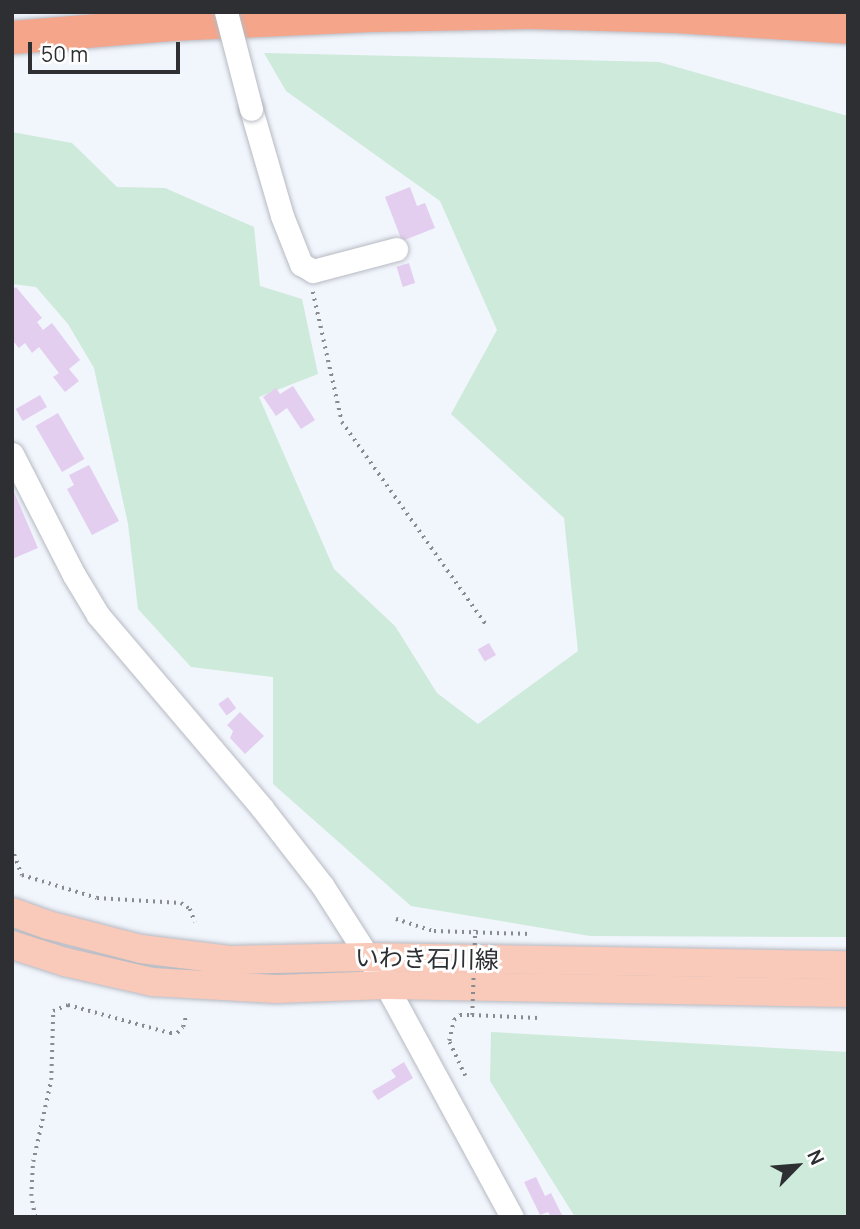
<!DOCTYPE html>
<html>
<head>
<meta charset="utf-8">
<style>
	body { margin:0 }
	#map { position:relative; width:860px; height:1229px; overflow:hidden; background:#f1f5fc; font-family:Manrope,"Noto Sans JP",sans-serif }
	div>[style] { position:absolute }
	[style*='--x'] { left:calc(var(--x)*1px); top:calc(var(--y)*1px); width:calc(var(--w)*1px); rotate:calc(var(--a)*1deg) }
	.green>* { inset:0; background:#ceeada }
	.building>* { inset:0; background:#e4cef0; transform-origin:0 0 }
	.path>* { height:3.5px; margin-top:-1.75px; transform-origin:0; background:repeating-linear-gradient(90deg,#888b8f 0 2px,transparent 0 7px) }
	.roads { filter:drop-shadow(0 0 2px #b7bac2) drop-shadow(0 0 2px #b7bac2) }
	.minor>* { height:23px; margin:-11.5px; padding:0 11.5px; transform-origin:11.5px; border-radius:11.5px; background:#fff }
	.major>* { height:28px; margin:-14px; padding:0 14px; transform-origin:14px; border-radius:14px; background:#f9c9b9 }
	.highway>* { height:33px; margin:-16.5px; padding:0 16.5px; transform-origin:16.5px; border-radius:16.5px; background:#f5a58a }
	.path-bridge>* { height:3.5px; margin-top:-1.75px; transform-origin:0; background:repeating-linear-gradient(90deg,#888b8f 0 2px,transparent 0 7px) }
	.bridges { filter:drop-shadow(0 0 2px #b7bac2) drop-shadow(0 0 2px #b7bac2) }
	.minor-bridge>* { height:23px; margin:-11.5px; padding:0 11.5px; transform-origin:11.5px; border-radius:11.5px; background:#fff }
	span { translate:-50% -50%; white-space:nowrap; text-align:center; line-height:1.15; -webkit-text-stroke:6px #fff; paint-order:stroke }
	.street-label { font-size:24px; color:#2d2f32 }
	.frame { position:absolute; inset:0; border:14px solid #2d2f32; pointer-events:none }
	.north { position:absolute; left:762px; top:1131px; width:70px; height:70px; -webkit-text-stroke:5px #fff; paint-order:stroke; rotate:65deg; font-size:19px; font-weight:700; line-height:28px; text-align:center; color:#2d2f32 }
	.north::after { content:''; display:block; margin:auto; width:24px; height:32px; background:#2d2f32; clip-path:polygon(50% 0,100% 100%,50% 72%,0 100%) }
	.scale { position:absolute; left:28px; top:42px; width:152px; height:32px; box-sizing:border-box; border:4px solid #2d2f32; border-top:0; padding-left:9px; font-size:21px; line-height:24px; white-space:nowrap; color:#2d2f32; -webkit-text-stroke:5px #fff; paint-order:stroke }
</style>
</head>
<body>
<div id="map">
	<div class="green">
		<i style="clip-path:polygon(264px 53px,659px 62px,848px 116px,848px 937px,590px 936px,411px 906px,273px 784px,273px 677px,191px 667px,138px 609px,128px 524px,94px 368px,68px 324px,36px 287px,12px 284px,12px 132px,72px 143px,117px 187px,165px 188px,254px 227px,260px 286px,302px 299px,318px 374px,259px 397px,334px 569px,395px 626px,437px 693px,478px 724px,578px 651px,564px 518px,451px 414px,497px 330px,440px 201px,286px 91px)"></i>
		<i style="clip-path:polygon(491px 1032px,848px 1052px,848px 1217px,575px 1217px,490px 1081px)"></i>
	</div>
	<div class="building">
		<i style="clip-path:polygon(410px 187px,417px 206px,425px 203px,435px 228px,402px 241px,385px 197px)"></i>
		<i style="left:409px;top:263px;width:21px;height:13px;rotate:73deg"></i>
		<i style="clip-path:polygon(16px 287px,42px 318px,37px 322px,43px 330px,52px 323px,80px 360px,69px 369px,79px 381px,65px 392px,53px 377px,59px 373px,39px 347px,32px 353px,25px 343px,19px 348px,12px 340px,12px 290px)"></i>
		<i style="clip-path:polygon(293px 386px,315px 420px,301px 429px,287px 408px,276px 416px,263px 397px,276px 388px,280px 394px)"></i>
		<i style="left:40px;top:395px;width:14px;height:28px;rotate:60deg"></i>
		<i style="left:58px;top:413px;width:53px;height:26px;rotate:60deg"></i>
		<i style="clip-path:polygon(89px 465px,119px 521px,92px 535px,67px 489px,74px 485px,69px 475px)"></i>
		<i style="clip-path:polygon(14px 492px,38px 548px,12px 559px,12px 493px)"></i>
		<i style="left:489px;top:643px;width:14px;height:13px;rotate:60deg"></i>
		<i style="left:228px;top:697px;width:14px;height:12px;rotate:54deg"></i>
		<i style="clip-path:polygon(240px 712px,264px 736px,245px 754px,230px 738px,233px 731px,227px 725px)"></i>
		<i style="clip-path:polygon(404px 1062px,413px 1078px,378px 1100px,372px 1091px,396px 1077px,391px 1070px)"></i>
		<i style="clip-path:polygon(536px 1177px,545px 1196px,551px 1193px,563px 1217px,551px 1217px,548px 1212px,540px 1215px,524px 1182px)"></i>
	</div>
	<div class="path">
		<i style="--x:313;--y:292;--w:133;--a:77.4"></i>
		<i style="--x:342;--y:422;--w:250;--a:54.6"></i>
		<i style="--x:12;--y:848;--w:29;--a:70"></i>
		<i style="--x:22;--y:875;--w:78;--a:17"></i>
		<i style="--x:97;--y:898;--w:84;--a:3.4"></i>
		<i style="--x:181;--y:903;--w:11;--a:34"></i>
		<i style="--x:190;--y:909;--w:14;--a:69"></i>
		<i style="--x:396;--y:919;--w:40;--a:18"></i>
		<i style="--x:434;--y:931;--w:97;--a:1.8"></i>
		<i style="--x:465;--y:1076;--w:38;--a:-115"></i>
		<i style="--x:449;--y:1041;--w:22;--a:-77"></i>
		<i style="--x:454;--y:1020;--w:8;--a:-40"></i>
		<i style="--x:460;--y:1015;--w:12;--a:0"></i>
		<i style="--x:472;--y:1015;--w:67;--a:2.6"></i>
		<i style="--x:35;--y:1217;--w:21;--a:-101"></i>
		<i style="--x:31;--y:1196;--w:34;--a:-87"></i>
		<i style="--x:33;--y:1162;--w:84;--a:-77.6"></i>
		<i style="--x:51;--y:1080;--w:69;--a:-88.3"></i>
		<i style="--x:53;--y:1011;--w:16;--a:-22"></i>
		<i style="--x:68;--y:1005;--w:106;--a:15.4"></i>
		<i style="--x:170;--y:1033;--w:7;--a:0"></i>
		<i style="--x:177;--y:1033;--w:8;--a:-45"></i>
		<i style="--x:183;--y:1027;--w:11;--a:-75"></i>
	</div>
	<div class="roads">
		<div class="minor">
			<i style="--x:251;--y:109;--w:111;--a:73.8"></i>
			<i style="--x:282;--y:216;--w:52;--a:68.4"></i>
			<i style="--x:301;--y:264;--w:14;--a:30"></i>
			<i style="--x:313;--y:271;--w:86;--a:-14.8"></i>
			<i style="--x:12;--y:454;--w:136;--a:62.9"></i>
			<i style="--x:74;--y:575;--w:47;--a:59"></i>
			<i style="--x:98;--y:615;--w:253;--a:49.6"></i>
			<i style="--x:262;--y:808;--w:98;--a:52.1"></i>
			<i style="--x:322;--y:885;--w:119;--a:57.4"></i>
			<i style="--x:386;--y:985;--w:264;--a:61.5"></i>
		</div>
		<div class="major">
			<i style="--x:12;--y:912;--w:38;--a:20"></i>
			<i style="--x:48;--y:925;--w:96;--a:14.5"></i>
			<i style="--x:141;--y:949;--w:89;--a:7.1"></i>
			<i style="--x:229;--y:960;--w:139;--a:-1.2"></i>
			<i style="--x:368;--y:957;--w:480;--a:1"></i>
			<i style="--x:12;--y:945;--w:56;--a:17.8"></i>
			<i style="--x:65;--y:962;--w:89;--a:12.9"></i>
			<i style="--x:152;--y:982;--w:124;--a:3.2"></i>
			<i style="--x:276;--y:989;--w:110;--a:-2.1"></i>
			<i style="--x:386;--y:985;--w:462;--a:1"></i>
		</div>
		<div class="highway">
			<i style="--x:12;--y:37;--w:159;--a:-4.7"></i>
			<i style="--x:170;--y:24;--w:200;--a:-2.6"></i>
			<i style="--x:370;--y:15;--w:159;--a:-1.1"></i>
			<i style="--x:529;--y:12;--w:146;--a:1.6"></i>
			<i style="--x:675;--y:16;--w:173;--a:3.6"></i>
		</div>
	</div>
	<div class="path-bridge">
		<i style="--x:472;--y:1015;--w:85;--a:-88"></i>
	</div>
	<div class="bridges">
		<div class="minor-bridge">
			<i style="--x:226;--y:12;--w:100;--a:75.5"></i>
		</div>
	</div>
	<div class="street-label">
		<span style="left:427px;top:958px;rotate:1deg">いわき石川線</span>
	</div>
	<div class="frame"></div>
	<div class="north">N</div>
	<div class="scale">50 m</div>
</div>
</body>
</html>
